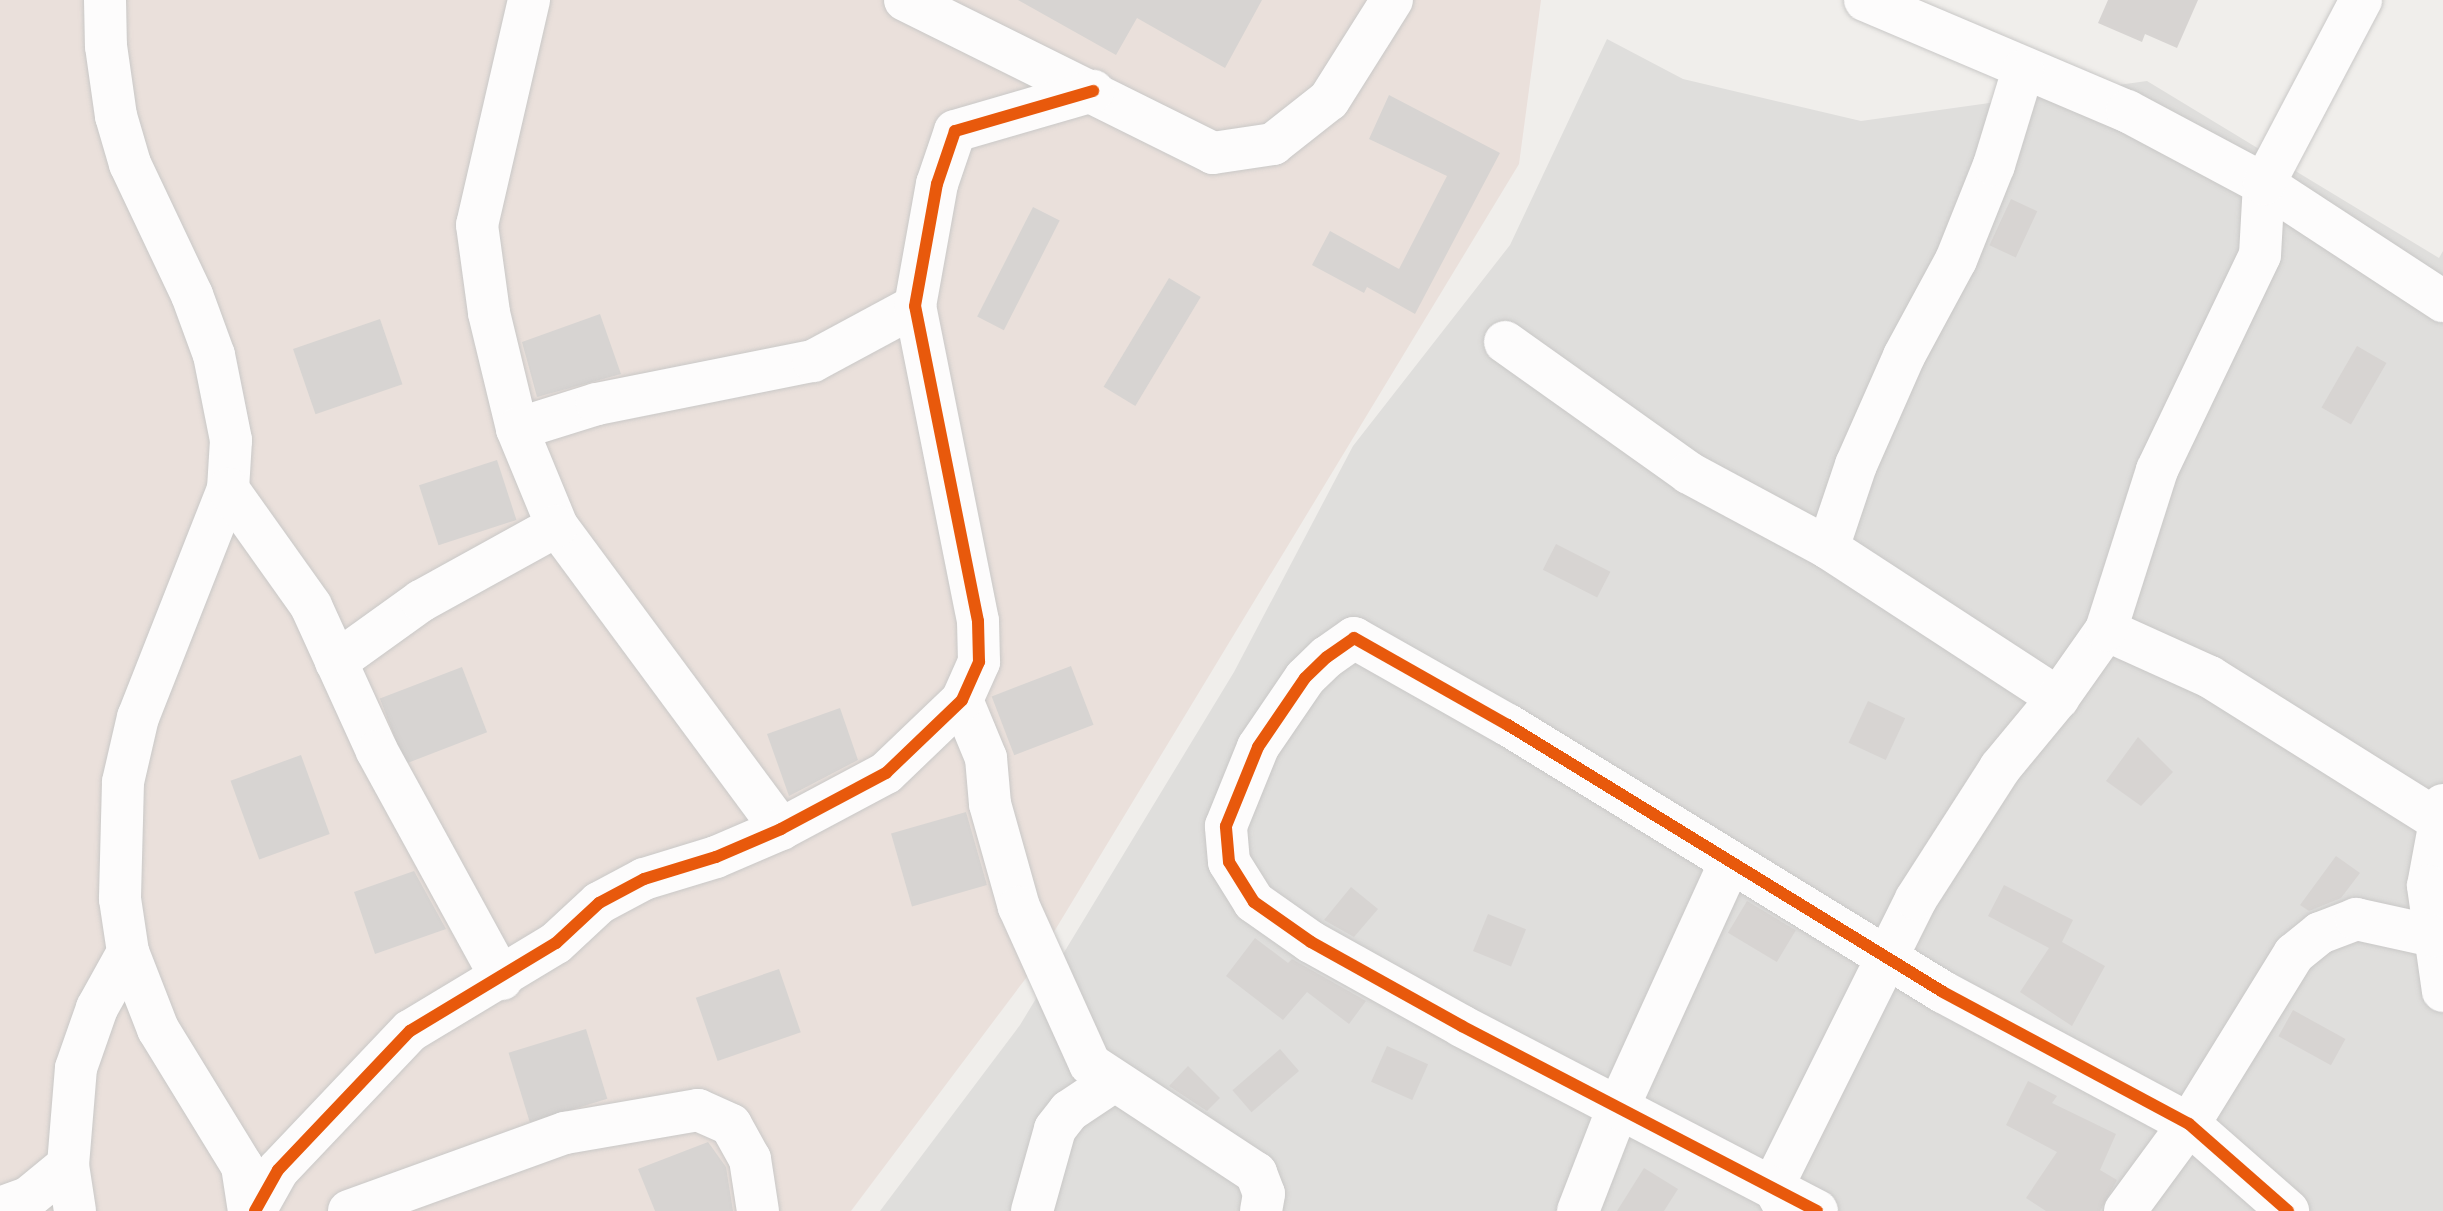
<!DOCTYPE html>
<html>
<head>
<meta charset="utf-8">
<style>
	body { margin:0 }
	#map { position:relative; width:2443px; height:1211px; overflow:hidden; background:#f0eeeb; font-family:"Work Sans",sans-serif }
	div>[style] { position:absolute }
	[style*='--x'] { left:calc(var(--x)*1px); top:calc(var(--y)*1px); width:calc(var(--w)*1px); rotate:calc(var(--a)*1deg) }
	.residential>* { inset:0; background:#dfdedc }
	.military>* { inset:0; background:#eae0db }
	.building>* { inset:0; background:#d7d4d2; transform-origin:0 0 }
	.roads { filter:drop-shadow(0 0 2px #c9c8c7) drop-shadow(0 0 2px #c9c8c7) }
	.minor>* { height:42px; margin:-21px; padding:0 21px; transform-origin:21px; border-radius:21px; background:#fdfcfc }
	.cycleway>* { height:12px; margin:-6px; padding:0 6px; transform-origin:6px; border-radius:6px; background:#e8590c }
	span { translate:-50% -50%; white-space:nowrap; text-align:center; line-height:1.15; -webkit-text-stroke:8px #fff; paint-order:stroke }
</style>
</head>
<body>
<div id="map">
	<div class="residential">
		<i style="clip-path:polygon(1607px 39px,1683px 79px,1861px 121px,2147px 81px,2439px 258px,2443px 251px,2443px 1211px,880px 1211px,1020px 1025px,1234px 672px,1353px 446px,1510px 245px)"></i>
	</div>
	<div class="military">
		<i style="clip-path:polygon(0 0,1541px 0,1519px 164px,1026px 978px,851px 1211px,0 1211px)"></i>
	</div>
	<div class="building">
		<i style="clip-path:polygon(1018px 0,1262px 0,1225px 68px,1137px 18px,1116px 55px)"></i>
		<i style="clip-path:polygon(2108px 0,2198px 0,2177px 48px,2145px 34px,2142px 42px,2098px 23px)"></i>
		<i style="clip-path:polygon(1389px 95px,1500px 153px,1415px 314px,1367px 287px,1364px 293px,1312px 265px,1330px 231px,1399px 269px,1447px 176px,1369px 139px)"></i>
		<i style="left:2011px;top:199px;width:29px;height:51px;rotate:25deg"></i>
		<i style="left:1033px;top:207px;width:30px;height:123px;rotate:27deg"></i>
		<i style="left:1169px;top:278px;width:37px;height:127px;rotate:31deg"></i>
		<i style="clip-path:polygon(600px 314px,621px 374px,537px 397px,522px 342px)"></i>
		<i style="left:380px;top:319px;width:69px;height:92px;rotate:71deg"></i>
		<i style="left:2357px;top:346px;width:34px;height:71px;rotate:30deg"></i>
		<i style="left:497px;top:460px;width:63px;height:82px;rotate:72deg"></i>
		<i style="left:1556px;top:544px;width:61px;height:29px;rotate:27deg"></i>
		<i style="left:1071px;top:666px;width:63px;height:85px;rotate:69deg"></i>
		<i style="left:462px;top:667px;width:70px;height:88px;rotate:69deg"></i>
		<i style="left:1868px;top:701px;width:41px;height:46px;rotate:25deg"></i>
		<i style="clip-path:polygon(840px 708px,858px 760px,789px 796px,767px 734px)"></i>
		<i style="clip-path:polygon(2138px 737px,2173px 772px,2141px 806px,2106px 781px)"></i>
		<i style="left:301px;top:755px;width:84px;height:75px;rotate:70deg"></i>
		<i style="left:966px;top:812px;width:76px;height:78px;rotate:74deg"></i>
		<i style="clip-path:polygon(2336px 856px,2360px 873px,2341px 898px,2309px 911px,2300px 905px)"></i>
		<i style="clip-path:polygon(414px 871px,446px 929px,375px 954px,354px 892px)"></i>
		<i style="clip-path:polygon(2004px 885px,2073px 920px,2062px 942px,2105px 966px,2072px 1026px,2020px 992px,2049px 948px,1988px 916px)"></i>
		<i style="clip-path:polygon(1351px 887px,1378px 909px,1354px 937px,1324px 920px)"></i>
		<i style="left:1747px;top:901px;width:57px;height:37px;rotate:31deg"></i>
		<i style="left:1488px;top:914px;width:41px;height:40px;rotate:22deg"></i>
		<i style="clip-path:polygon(1255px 938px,1288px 963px,1292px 959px,1366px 1001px,1349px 1024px,1307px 992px,1283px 1020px,1226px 976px)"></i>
		<i style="left:779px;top:969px;width:67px;height:88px;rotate:71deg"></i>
		<i style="left:2293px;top:1010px;width:60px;height:30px;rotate:29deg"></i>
		<i style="left:586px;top:1029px;width:73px;height:81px;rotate:73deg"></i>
		<i style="left:1387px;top:1046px;width:45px;height:39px;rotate:24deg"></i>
		<i style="left:1280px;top:1049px;width:29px;height:63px;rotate:49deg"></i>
		<i style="clip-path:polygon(1188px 1066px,1220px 1098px,1207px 1111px,1169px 1086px)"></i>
		<i style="clip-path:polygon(2028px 1081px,2057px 1096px,2052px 1103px,2116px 1134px,2100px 1170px,2117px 1180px,2100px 1211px,2046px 1211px,2026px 1198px,2057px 1152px,2006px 1125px)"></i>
		<i style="clip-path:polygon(708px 1142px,726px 1167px,733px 1211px,655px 1211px,638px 1169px)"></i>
		<i style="clip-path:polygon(1644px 1168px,1678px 1189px,1664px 1211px,1617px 1211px)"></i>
	</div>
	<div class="roads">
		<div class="minor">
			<i style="--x:105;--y:0;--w:46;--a:88.8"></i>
			<i style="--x:106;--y:46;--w:71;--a:81.9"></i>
			<i style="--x:116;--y:116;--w:50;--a:73.7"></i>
			<i style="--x:130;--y:164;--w:145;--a:64.7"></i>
			<i style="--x:192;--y:295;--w:64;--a:69.9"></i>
			<i style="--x:214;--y:355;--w:87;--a:78.7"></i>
			<i style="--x:231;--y:440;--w:49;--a:93.5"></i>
			<i style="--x:228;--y:489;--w:245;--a:111.5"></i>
			<i style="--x:138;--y:717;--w:67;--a:103"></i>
			<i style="--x:123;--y:782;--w:117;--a:91.5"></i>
			<i style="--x:120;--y:899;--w:54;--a:81.4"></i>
			<i style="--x:128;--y:952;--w:83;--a:68.7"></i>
			<i style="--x:158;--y:1029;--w:161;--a:58.5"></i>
			<i style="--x:242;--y:1166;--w:46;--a:81.2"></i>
			<i style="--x:529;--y:0;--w:231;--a:103"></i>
			<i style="--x:477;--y:225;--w:89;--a:82.2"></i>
			<i style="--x:489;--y:313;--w:119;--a:76.4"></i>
			<i style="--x:517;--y:429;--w:105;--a:67.6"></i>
			<i style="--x:557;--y:526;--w:377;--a:53.5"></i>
			<i style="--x:905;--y:0;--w:344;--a:26.4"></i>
			<i style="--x:1213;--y:153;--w:61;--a:-8.5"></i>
			<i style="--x:1273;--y:144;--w:71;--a:-38.2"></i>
			<i style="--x:1329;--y:100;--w:118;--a:-57.8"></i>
			<i style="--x:1865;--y:0;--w:285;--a:23"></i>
			<i style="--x:2127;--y:111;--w:155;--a:28.1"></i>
			<i style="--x:2264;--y:184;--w:214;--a:33.2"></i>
			<i style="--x:1505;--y:342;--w:226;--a:35.4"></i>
			<i style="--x:1689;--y:473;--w:158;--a:28.3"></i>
			<i style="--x:1828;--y:548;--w:275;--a:33.1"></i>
			<i style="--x:517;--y:429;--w:84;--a:-17.4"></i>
			<i style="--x:597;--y:404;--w:220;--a:-11.3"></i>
			<i style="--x:813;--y:361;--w:116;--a:-28.3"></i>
			<i style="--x:228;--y:489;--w:143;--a:54.6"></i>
			<i style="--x:311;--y:606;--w:159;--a:65.5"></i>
			<i style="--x:377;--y:751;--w:260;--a:61.3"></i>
			<i style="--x:1828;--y:548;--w:88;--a:-71.4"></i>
			<i style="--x:1856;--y:465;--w:119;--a:-66.2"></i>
			<i style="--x:1904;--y:356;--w:109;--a:-61.6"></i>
			<i style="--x:1956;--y:260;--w:102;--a:-68.2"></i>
			<i style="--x:1994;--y:165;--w:99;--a:-73"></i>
			<i style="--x:2106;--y:630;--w:114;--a:24.3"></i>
			<i style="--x:2210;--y:677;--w:269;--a:32.1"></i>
			<i style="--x:336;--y:662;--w:105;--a:-35.7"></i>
			<i style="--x:421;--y:601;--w:155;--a:-28.9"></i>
			<i style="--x:962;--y:700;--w:63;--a:67.5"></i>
			<i style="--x:986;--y:758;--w:46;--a:85"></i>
			<i style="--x:990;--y:804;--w:107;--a:74.3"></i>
			<i style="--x:1019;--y:907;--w:172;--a:65.7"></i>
			<i style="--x:1090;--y:1064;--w:199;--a:33.3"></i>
			<i style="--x:1256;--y:1173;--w:22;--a:69"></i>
			<i style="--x:1264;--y:1194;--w:17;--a:100"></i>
			<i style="--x:2443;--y:805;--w:82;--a:100.5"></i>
			<i style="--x:2428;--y:886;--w:106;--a:81.9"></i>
			<i style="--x:0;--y:1208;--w:30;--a:-20"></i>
			<i style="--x:28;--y:1198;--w:52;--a:-39.5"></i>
			<i style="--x:75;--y:1211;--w:47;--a:-98.7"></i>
			<i style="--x:68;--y:1165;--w:97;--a:-85.3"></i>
			<i style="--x:76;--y:1068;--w:64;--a:-70.7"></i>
			<i style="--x:97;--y:1008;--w:64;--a:-61"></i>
			<i style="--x:255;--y:1211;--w:47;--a:-60.7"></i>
			<i style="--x:278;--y:1170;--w:192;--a:-46.5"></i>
			<i style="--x:410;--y:1031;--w:170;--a:-31.1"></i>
			<i style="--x:556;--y:943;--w:59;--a:-42.9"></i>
			<i style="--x:599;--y:903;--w:51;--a:-28.1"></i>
			<i style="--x:644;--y:879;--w:75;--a:-17"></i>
			<i style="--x:716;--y:857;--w:71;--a:-23.3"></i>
			<i style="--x:781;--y:829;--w:119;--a:-28.1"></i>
			<i style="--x:886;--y:773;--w:105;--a:-43.8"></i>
			<i style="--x:962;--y:700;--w:42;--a:-65.9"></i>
			<i style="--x:979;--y:662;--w:41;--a:-91.4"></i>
			<i style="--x:978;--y:621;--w:321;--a:-101.3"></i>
			<i style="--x:915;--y:306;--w:124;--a:-79.8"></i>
			<i style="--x:937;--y:184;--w:56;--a:-71.2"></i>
			<i style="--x:955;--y:131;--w:144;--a:-16.2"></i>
			<i style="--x:349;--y:1211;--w:230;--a:-19.9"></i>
			<i style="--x:565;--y:1133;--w:135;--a:-9.8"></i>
			<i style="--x:698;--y:1110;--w:36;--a:24"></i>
			<i style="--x:731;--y:1125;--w:39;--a:61"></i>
			<i style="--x:750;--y:1159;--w:53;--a:81.3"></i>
			<i style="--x:1032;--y:1211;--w:85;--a:-74.3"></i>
			<i style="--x:1055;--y:1129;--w:23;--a:-52"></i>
			<i style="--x:1069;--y:1111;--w:54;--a:-33.7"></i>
			<i style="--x:1578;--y:1211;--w:110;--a:-68.8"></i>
			<i style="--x:1618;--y:1108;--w:270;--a:-65.5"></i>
			<i style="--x:1787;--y:1211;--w:29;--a:-119"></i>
			<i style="--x:1773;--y:1186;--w:321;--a:-63.5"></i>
			<i style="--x:1916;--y:899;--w:156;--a:-57.3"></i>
			<i style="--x:2000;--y:768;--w:91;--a:-50.4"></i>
			<i style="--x:2058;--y:698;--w:83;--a:-54.8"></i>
			<i style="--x:2106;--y:630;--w:168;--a:-72.3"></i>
			<i style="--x:2157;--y:470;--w:238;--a:-64.4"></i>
			<i style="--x:2260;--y:255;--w:71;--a:-86.8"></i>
			<i style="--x:2264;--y:184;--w:208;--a:-62.2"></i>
			<i style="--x:1817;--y:1211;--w:400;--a:-152.5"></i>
			<i style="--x:1462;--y:1026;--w:173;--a:-150.9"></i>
			<i style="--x:1311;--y:942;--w:70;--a:-144.9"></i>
			<i style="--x:1254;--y:902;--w:47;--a:-122"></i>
			<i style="--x:1229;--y:862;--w:36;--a:-95"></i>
			<i style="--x:1226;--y:826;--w:85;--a:-67.9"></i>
			<i style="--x:1258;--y:747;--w:83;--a:-55.7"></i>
			<i style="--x:1305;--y:678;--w:30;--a:-44"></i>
			<i style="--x:1327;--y:657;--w:33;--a:-35"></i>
			<i style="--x:1354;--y:638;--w:177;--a:29.5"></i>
			<i style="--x:1508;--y:725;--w:510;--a:31.54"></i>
			<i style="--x:1943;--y:992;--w:279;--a:28.2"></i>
			<i style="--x:2189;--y:1124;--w:132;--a:41.3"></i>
			<i style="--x:2125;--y:1211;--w:108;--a:-53.7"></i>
			<i style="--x:2189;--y:1124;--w:200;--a:-58.3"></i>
			<i style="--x:2294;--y:954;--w:33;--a:-39"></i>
			<i style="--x:2320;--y:933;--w:39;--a:-21"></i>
			<i style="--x:2356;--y:919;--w:79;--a:12.4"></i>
		</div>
	</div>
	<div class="cycleway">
		<i style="--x:255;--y:1211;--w:47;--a:-60.7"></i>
		<i style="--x:278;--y:1170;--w:192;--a:-46.5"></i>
		<i style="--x:410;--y:1031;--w:170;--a:-31.1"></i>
		<i style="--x:556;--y:943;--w:59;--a:-42.9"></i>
		<i style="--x:599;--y:903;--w:51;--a:-28.1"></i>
		<i style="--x:644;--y:879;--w:75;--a:-17"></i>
		<i style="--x:716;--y:857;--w:71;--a:-23.3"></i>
		<i style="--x:781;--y:829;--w:119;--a:-28.1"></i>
		<i style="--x:886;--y:773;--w:105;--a:-43.8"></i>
		<i style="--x:962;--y:700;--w:42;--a:-65.9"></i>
		<i style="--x:979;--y:662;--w:41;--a:-91.4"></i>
		<i style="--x:978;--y:621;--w:321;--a:-101.3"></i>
		<i style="--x:915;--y:306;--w:124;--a:-79.8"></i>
		<i style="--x:937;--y:184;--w:56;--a:-71.2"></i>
		<i style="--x:955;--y:131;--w:144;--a:-16.2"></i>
		<i style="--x:1817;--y:1211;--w:400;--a:-152.5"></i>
		<i style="--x:1462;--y:1026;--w:173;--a:-150.9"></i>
		<i style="--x:1311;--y:942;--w:70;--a:-144.9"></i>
		<i style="--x:1254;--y:902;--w:47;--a:-122"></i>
		<i style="--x:1229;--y:862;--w:36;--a:-95"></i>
		<i style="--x:1226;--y:826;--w:85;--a:-67.9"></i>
		<i style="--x:1258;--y:747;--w:83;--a:-55.7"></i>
		<i style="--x:1305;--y:678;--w:30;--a:-44"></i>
		<i style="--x:1327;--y:657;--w:33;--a:-35"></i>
		<i style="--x:1354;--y:638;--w:177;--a:29.5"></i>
		<i style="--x:1508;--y:725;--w:510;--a:31.54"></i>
		<i style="--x:1943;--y:992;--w:279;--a:28.2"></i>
		<i style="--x:2189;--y:1124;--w:132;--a:41.3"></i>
	</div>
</div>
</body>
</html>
